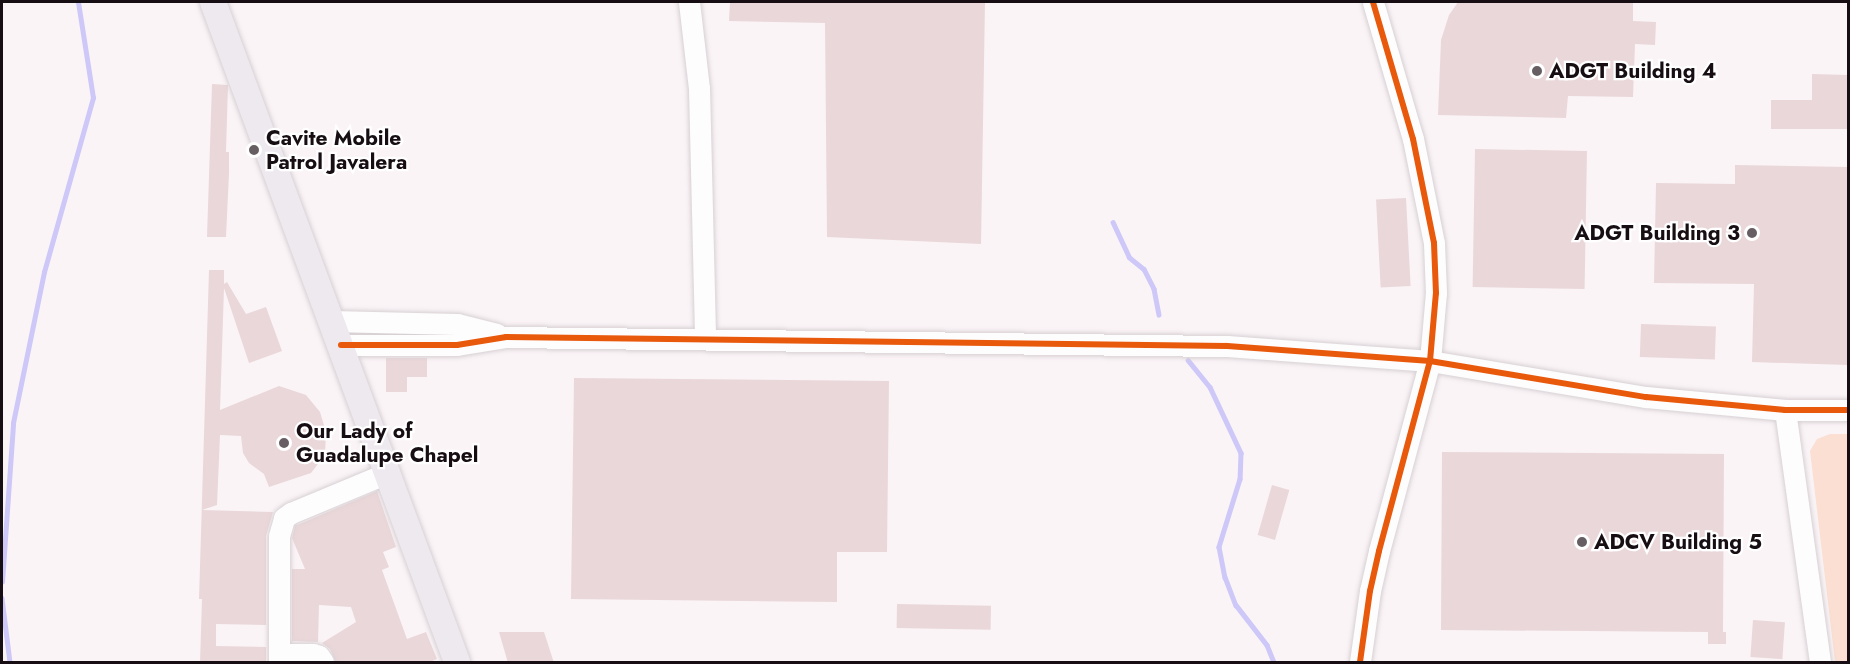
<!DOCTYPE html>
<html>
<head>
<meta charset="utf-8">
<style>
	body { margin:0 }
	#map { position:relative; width:1850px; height:664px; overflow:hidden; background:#faf4f7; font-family:Jost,sans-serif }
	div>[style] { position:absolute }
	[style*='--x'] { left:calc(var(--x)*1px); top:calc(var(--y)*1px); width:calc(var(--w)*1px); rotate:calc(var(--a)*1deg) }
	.green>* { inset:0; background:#fadfd2 }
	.stream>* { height:4.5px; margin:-2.25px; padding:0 2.25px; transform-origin:2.25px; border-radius:2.25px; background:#cdc8f8 }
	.building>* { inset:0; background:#ead7d9; transform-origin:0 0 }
	.roads { filter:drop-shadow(0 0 2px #d7d0d3) drop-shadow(0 0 2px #d7d0d3) }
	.minor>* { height:21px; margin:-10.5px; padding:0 10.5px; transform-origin:10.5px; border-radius:10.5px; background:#fefdfe }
	.major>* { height:26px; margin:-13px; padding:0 13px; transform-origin:13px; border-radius:13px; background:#eee8ef }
	.cycleway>* { height:6px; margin:-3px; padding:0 3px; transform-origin:3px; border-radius:3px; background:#e8590c }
	.dots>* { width:16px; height:16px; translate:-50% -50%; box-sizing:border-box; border:3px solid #fff; border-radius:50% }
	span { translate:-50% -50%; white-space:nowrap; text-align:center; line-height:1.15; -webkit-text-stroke:4.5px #fff; paint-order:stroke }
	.poi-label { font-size:21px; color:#160e12; font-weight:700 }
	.left { translate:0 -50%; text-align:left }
	.right { translate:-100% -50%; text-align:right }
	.frame { position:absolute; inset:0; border:3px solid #160e12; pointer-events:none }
</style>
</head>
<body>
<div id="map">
	<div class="green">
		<i style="clip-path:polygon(1830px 434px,1848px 434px,1848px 662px,1835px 662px,1810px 451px,1817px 439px)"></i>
	</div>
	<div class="stream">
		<i style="--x:1113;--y:222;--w:38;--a:65"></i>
		<i style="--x:1129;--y:257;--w:19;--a:39"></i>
		<i style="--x:1144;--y:269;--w:22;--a:63"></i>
		<i style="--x:1154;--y:289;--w:26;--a:79"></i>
		<i style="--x:1188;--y:360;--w:35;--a:51"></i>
		<i style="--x:1210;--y:387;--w:73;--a:64.8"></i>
		<i style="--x:1241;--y:453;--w:26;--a:92"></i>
		<i style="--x:1240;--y:479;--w:71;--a:107.2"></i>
		<i style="--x:1219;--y:547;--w:31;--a:79"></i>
		<i style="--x:1225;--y:577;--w:30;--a:69"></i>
		<i style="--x:1236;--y:605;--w:51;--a:52.2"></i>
		<i style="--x:1267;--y:645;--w:18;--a:68"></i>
		<i style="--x:2;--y:582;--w:159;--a:-86"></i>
		<i style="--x:13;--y:423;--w:154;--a:-78.4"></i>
		<i style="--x:44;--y:272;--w:181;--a:-74.3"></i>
		<i style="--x:93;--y:98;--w:97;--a:-98.9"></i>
		<i style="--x:2;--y:598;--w:64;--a:82.9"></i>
	</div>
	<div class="building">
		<i style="clip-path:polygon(730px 2px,985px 2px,981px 244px,827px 237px,825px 23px,729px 21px)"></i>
		<i style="clip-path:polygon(1458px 2px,1633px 2px,1633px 21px,1656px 22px,1655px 45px,1635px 44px,1633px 97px,1568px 96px,1566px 118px,1438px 115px,1441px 40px,1449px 15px)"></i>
		<i style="clip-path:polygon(1812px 74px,1848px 75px,1848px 129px,1771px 129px,1771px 100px,1812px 100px)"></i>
		<i style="clip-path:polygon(212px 84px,228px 85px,226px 152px,229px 152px,229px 173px,226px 237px,207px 237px)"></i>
		<i style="left:1475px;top:149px;width:112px;height:138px;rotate:1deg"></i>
		<i style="clip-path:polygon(1735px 165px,1848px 167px,1848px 365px,1752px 362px,1754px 284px,1654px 283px,1656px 183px,1735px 184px)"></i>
		<i style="left:1406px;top:198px;width:88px;height:30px;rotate:87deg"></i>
		<i style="clip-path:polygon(209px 270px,224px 270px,224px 284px,227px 282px,246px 314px,266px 307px,282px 351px,249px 363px,224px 288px,220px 410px,279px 386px,306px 395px,320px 412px,326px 432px,325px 455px,311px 473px,269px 487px,264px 474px,249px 463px,243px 453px,241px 436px,220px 435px,217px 505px,202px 510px,273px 512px,266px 536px,266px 625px,216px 624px,216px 646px,266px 647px,266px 663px,200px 663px,202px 599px,199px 599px)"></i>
		<i style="left:1641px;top:324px;width:75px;height:33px;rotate:2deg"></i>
		<i style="clip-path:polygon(386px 358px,427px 358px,427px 377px,407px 377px,407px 392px,386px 392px)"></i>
		<i style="clip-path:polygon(574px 378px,889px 381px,887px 552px,837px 552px,837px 602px,571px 599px)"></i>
		<i style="clip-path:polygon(1442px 452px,1724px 454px,1723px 632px,1726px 632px,1726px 644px,1708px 644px,1708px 632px,1441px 630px)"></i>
		<i style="left:1272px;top:485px;width:18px;height:52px;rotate:16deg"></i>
		<i style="clip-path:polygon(377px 491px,396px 547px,383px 552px,389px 567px,382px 570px,407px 639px,426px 632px,437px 659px,427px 663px,336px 663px,330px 649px,322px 643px,356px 622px,351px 607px,319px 605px,318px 642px,292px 641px,292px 569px,305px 569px,292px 538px,295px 526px)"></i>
		<i style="left:897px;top:604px;width:94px;height:24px;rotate:1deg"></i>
		<i style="left:1753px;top:620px;width:32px;height:37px;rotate:4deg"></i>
		<i style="clip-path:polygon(499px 632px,544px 632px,554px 663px,508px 663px)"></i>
	</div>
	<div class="roads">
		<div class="minor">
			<i style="--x:689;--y:2;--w:87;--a:83.4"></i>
			<i style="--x:699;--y:88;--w:250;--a:88.6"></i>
			<i style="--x:331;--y:321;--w:126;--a:1.4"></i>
			<i style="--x:457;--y:324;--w:41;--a:14"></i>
			<i style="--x:341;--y:345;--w:116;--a:0"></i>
			<i style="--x:457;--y:345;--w:50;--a:-9.3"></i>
			<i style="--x:506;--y:337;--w:721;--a:0.72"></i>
			<i style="--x:1227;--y:346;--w:204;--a:4.2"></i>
			<i style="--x:1430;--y:361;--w:219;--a:9.5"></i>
			<i style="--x:1646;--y:397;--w:140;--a:5.3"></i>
			<i style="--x:1785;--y:410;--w:63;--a:0"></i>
			<i style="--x:1785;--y:410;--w:254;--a:82.1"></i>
			<i style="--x:279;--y:654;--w:34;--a:0"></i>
			<i style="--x:313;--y:654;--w:6;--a:18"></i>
			<i style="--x:319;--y:656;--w:7;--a:56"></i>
			<i style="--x:279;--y:662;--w:126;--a:-90"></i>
			<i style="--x:279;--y:536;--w:19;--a:-74"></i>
			<i style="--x:284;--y:518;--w:9;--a:-36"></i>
			<i style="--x:291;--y:513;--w:104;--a:-22.6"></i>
			<i style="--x:1360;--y:662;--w:72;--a:-82"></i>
			<i style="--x:1370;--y:591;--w:41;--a:-77.3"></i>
			<i style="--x:1379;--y:551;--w:197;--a:-75"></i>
			<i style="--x:1430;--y:361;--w:68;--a:-85"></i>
			<i style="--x:1436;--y:293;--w:50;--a:-92.3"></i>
			<i style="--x:1434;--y:243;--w:106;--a:-101.4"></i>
			<i style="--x:1413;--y:139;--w:143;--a:-106.3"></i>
		</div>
		<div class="major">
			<i style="--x:213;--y:2;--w:704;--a:69.71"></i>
		</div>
	</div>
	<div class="cycleway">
		<i style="--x:341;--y:345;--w:116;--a:0"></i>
		<i style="--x:457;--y:345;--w:50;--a:-9.3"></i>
		<i style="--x:506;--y:337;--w:721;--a:0.72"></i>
		<i style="--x:1227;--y:346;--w:204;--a:4.2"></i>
		<i style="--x:1430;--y:361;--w:219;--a:9.5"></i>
		<i style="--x:1646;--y:397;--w:140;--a:5.3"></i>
		<i style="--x:1785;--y:410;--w:63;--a:0"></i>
		<i style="--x:1360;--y:662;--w:72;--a:-82"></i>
		<i style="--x:1370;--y:591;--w:41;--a:-77.3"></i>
		<i style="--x:1379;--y:551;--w:197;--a:-75"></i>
		<i style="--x:1430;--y:361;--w:68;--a:-85"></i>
		<i style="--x:1436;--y:293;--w:50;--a:-92.3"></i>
		<i style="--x:1434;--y:243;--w:106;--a:-101.4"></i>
		<i style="--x:1413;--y:139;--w:143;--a:-106.3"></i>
	</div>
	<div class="dots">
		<i style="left:1537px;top:71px;background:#665e62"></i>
		<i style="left:254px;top:150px;background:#665e62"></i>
		<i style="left:1752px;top:233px;background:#665e62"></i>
		<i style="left:284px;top:443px;background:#665e62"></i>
		<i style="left:1582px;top:542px;background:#665e62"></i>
	</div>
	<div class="poi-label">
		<span class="left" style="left:1549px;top:71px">ADGT Building 4</span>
		<span class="left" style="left:266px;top:150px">Cavite Mobile<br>Patrol Javalera</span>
		<span class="right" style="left:1740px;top:233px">ADGT Building 3</span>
		<span class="left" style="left:296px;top:443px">Our Lady of<br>Guadalupe Chapel</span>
		<span class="left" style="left:1594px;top:542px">ADCV Building 5</span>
	</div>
	<div class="frame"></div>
</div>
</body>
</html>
